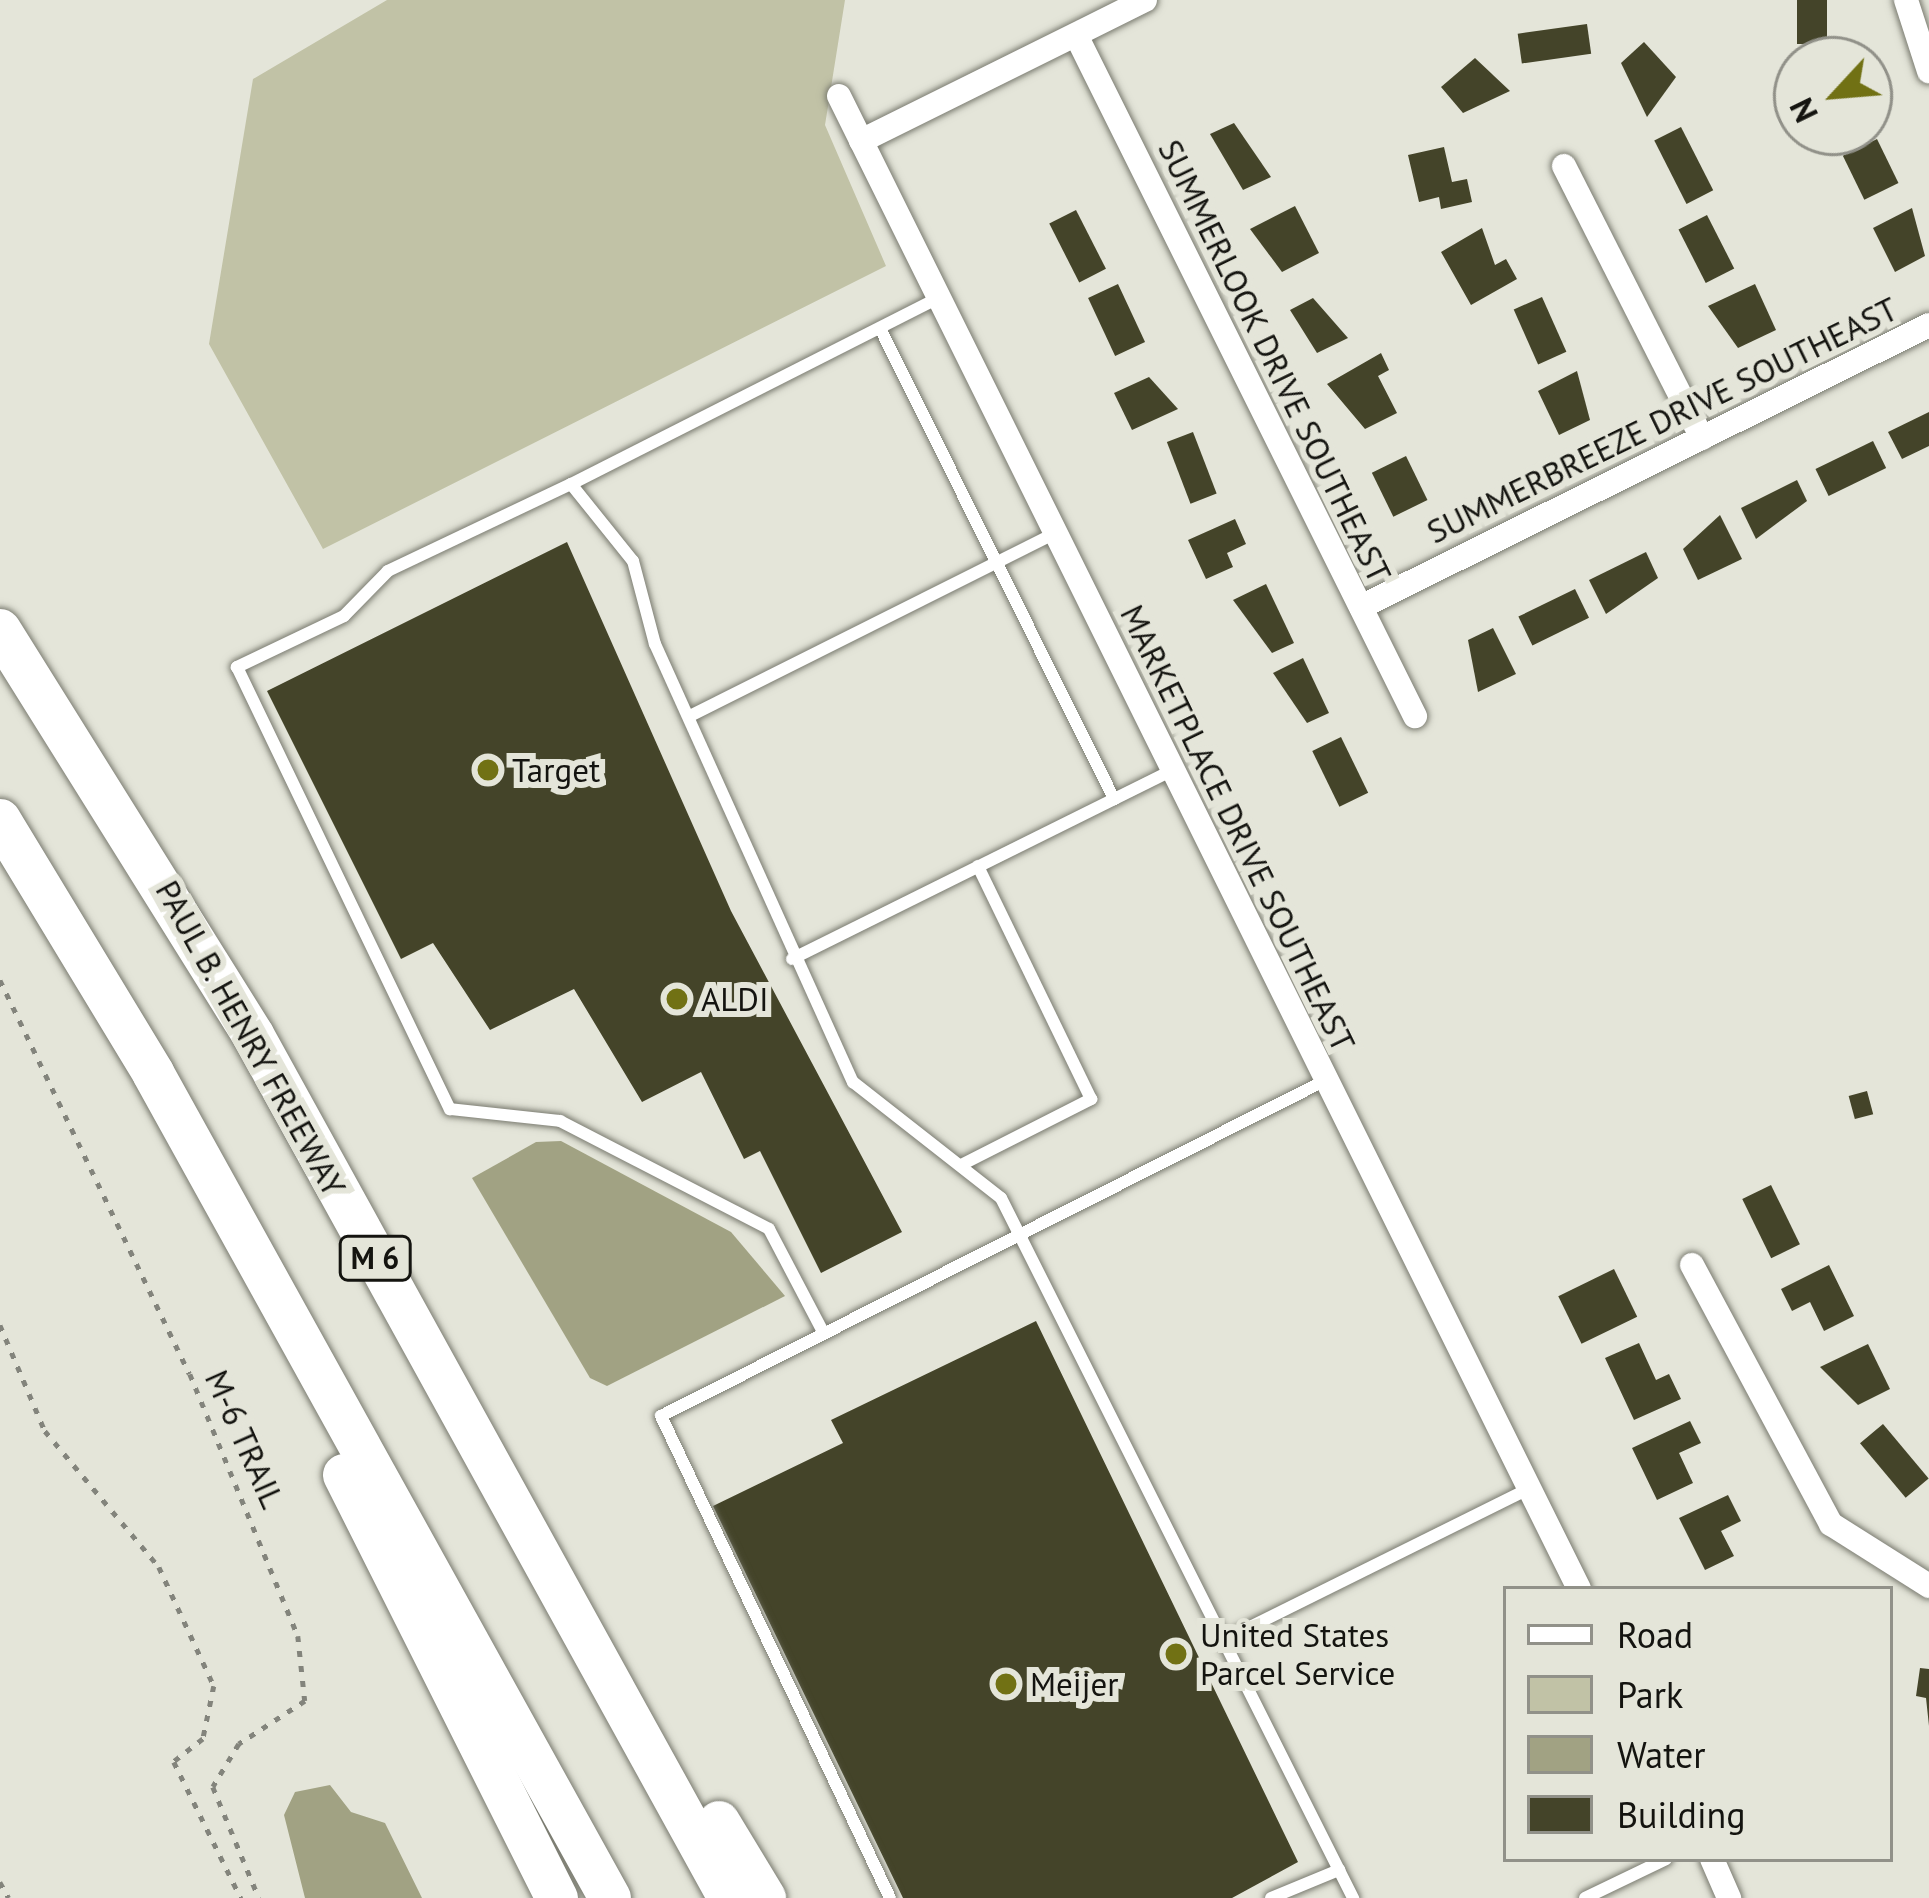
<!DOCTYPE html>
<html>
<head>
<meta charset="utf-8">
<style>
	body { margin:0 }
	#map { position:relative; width:1929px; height:1898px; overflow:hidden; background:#e4e5d9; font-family:"PT Sans",sans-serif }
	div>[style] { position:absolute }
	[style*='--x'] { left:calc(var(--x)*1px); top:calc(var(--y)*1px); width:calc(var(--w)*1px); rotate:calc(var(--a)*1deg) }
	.green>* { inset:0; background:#c1c2a6 }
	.water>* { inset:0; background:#a1a283 }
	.building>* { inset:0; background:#444429; transform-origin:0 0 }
	.path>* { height:4.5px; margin-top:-2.25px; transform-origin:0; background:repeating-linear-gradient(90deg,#83847c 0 6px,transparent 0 15px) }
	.roads { filter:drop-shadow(0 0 3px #7a7b70) drop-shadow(0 0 3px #7a7b70) }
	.service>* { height:12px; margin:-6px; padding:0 6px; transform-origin:6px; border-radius:6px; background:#fff }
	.minor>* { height:24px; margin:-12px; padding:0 12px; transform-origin:12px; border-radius:12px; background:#fff }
	.motorway>* { height:42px; margin:-21px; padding:0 21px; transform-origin:21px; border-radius:21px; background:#fff }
	.dots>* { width:33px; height:33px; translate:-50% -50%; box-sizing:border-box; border:6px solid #e4e5d9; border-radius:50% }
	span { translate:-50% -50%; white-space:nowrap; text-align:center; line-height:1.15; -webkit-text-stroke:12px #e4e5d9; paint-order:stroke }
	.shield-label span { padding:3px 9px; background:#e4e5d9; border:3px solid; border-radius:9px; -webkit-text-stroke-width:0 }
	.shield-label { font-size:30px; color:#141410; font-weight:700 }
	.street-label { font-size:33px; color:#141410 }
	.poi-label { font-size:33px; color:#141410 }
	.left { translate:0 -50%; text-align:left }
	.legend { position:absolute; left:1503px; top:1586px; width:390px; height:276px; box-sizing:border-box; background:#e4e5d9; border:3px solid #919189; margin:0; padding:15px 21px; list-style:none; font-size:36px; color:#141410 }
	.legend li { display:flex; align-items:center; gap:24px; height:60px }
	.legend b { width:60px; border:3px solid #919189 }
	.north { position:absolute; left:1773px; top:36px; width:120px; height:120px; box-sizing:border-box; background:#e4e5d9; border:3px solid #919189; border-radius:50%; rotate:244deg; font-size:33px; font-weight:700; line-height:48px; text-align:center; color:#141410 }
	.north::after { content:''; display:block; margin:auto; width:42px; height:54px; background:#717114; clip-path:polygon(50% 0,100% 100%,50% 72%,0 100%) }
</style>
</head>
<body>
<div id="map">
	<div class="green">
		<i style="clip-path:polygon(387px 0,845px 0,825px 125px,886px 266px,323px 549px,209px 344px,253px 79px)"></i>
	</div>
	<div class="water">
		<i style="clip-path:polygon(561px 1141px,731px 1232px,785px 1296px,607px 1386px,590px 1378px,472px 1178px,536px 1142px)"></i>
		<i style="clip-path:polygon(330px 1785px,351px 1812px,385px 1823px,422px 1898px,305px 1898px,284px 1815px,295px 1792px)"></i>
	</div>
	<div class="building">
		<i style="left:1797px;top:0;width:30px;height:44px"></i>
		<i style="left:1587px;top:24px;width:30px;height:70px;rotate:82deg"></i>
		<i style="clip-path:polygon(1644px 42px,1676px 77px,1647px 117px,1621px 63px)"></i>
		<i style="clip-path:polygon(1475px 58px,1510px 91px,1463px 113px,1441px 87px)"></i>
		<i style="clip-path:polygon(1234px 123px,1271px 177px,1243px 190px,1210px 134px)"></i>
		<i style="left:1681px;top:127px;width:71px;height:30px;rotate:63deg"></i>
		<i style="left:1877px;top:139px;width:49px;height:38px;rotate:64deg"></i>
		<i style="clip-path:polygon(1444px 147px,1452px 182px,1467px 179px,1472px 202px,1441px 209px,1439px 197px,1419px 202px,1408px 155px)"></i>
		<i style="clip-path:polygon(1295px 206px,1319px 253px,1282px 272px,1250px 229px)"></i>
		<i style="clip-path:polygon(1912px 208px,1925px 256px,1895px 272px,1873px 228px)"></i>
		<i style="left:1076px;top:210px;width:66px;height:30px;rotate:63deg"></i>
		<i style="left:1707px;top:215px;width:60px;height:32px;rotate:63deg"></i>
		<i style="clip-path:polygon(1482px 228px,1495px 265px,1506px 259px,1517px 279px,1471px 305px,1441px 252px)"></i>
		<i style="left:1118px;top:284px;width:64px;height:33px;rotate:65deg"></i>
		<i style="clip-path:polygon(1755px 284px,1776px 330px,1738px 348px,1708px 306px)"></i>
		<i style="left:1542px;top:297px;width:60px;height:31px;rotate:66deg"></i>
		<i style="clip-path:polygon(1313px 298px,1348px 338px,1317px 353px,1290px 310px)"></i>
		<i style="clip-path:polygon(1381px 353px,1389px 370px,1378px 376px,1397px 413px,1365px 429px,1327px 384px)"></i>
		<i style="clip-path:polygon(1577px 371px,1590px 420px,1559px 435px,1538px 391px)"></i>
		<i style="clip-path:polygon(1149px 377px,1178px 409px,1132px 430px,1114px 393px)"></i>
		<i style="clip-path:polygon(1929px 412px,1929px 446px,1902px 459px,1888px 432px)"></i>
		<i style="left:1193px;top:432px;width:66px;height:28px;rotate:69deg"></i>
		<i style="left:1873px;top:441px;width:30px;height:64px;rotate:64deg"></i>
		<i style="left:1406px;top:456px;width:49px;height:38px;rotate:64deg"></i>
		<i style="clip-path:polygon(1797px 480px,1807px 501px,1756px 539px,1741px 508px)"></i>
		<i style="clip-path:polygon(1720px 515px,1742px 559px,1698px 580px,1683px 549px)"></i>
		<i style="clip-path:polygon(1235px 519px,1246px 544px,1227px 553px,1233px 567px,1206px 579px,1188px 540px)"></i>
		<i style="clip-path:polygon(567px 542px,731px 911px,902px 1232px,821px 1273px,760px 1151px,744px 1159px,701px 1072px,642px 1102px,574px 989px,490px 1030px,433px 943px,401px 959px,267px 691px)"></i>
		<i style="clip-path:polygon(1646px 552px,1658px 578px,1606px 614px,1589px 580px)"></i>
		<i style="clip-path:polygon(1266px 584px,1294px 643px,1272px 653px,1233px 600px)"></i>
		<i style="left:1575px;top:589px;width:32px;height:63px;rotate:64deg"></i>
		<i style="clip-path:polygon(1493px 628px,1516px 674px,1478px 692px,1468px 640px)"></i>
		<i style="clip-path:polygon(1303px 658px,1329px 713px,1307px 723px,1273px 673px)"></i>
		<i style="left:1341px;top:737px;width:62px;height:32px;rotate:64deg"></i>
		<i style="left:1867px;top:1091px;width:24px;height:19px;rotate:75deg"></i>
		<i style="left:1771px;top:1185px;width:66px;height:32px;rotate:64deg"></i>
		<i style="clip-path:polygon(1829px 1265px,1854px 1316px,1824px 1331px,1810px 1302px,1792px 1311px,1781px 1289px)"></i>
		<i style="left:1614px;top:1269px;width:53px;height:62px;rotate:64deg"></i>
		<i style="clip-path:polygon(1036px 1321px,1298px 1862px,1232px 1898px,903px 1898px,713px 1506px,843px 1443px,831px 1420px)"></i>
		<i style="clip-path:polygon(1639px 1343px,1656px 1380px,1669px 1374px,1681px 1399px,1634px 1420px,1605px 1358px)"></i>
		<i style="clip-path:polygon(1868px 1344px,1890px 1389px,1858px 1405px,1820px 1367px)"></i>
		<i style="clip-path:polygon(1690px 1421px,1701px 1443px,1679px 1453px,1693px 1483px,1657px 1500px,1632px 1448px)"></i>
		<i style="left:1883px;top:1424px;width:71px;height:30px;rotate:50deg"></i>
		<i style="clip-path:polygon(1728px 1495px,1741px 1521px,1721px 1531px,1734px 1556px,1705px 1570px,1679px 1518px)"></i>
		<i style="clip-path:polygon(1920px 1668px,1929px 1669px,1929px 1726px,1926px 1698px,1916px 1696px)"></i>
	</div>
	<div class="path">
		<i style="--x:0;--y:980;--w:437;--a:64.3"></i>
		<i style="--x:190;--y:1374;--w:283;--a:67.6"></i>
		<i style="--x:298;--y:1636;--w:65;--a:83.9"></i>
		<i style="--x:305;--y:1701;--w:79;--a:146.9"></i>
		<i style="--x:239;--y:1744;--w:50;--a:121.2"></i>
		<i style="--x:213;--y:1787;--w:120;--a:67.5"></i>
		<i style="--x:0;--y:1325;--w:115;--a:67"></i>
		<i style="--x:45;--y:1431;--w:177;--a:50"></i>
		<i style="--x:159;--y:1567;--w:131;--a:65.2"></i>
		<i style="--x:214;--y:1686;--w:54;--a:101.7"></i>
		<i style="--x:203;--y:1739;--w:37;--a:142"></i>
		<i style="--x:174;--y:1762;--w:152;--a:63.8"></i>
		<i style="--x:0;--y:1882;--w:18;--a:61"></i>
	</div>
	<div class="roads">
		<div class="service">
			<i style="--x:938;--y:298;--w:411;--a:153.1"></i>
			<i style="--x:571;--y:484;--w:99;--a:51.2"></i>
			<i style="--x:633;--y:561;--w:86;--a:75.2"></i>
			<i style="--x:655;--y:644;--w:481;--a:65.7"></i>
			<i style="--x:853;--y:1082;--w:188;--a:38.1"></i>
			<i style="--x:1001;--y:1198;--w:784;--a:63.3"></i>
			<i style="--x:880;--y:328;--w:526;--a:63.58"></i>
			<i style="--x:571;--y:484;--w:203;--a:154.6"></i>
			<i style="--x:388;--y:571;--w:63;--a:134.4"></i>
			<i style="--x:344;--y:616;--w:119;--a:154.5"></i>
			<i style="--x:237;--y:667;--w:491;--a:64.3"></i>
			<i style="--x:450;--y:1109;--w:111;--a:6.2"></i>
			<i style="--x:560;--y:1121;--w:235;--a:27.3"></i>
			<i style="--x:769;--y:1229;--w:116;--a:62.3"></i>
			<i style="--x:690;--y:716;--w:408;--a:-26.6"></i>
			<i style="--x:792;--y:959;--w:425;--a:-26.4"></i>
			<i style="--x:963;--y:1164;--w:144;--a:-26.9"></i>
			<i style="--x:1091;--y:1099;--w:259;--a:-115.9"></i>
			<i style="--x:1224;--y:1640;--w:339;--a:-26.4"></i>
			<i style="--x:890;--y:1898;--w:534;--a:-115.41"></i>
			<i style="--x:661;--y:1416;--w:745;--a:-26.81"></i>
			<i style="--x:1271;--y:1898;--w:74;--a:-22.4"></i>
			<i style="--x:1585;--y:1898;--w:90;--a:-25.7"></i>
		</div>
		<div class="minor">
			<i style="--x:1906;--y:0;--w:75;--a:72.1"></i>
			<i style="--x:1076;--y:35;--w:761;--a:63.54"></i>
			<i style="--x:839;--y:96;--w:1666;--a:63.63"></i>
			<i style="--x:861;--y:141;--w:317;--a:-26.4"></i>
			<i style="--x:1564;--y:166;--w:305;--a:63.1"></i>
			<i style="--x:1361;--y:607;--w:634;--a:-26.4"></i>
			<i style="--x:1692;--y:1265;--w:294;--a:61.8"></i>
			<i style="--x:1831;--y:1524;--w:116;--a:32.3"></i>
			<i style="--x:1712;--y:1859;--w:43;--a:66.4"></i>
		</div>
		<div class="motorway">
			<i style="--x:0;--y:630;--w:478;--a:58"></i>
			<i style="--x:253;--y:1035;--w:986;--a:61.12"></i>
			<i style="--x:0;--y:820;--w:296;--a:58.8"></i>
			<i style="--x:153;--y:1073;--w:943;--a:61.02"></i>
			<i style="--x:344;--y:1475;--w:474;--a:63.3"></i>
			<i style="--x:719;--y:1822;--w:89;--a:58.8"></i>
		</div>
	</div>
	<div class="dots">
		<i style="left:488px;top:770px;background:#717114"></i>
		<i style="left:677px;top:999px;background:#717114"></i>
		<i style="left:1176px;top:1654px;background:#717114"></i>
		<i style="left:1006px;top:1684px;background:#717114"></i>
	</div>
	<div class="shield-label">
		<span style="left:375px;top:1258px">M 6</span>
	</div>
	<div class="street-label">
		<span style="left:1275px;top:361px;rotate:64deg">SUMMERLOOK DRIVE SOUTHEAST</span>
		<span style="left:1662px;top:420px;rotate:-26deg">SUMMERBREEZE DRIVE SOUTHEAST</span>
		<span style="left:1238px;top:828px;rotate:64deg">MARKETPLACE DRIVE SOUTHEAST</span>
		<span style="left:251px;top:1038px;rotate:61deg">PAUL B. HENRY FREEWAY</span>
		<span style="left:245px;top:1439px;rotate:66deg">M-6 TRAIL</span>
	</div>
	<div class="poi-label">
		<span class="left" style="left:512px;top:770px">Target</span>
		<span class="left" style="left:701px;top:999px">ALDI</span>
		<span class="left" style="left:1200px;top:1654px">United States<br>Parcel Service</span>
		<span class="left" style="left:1030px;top:1684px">Meijer</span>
	</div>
	<ul class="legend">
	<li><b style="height:15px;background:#fff"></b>Road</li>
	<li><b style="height:33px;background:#c1c2a6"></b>Park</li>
	<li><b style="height:33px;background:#a1a283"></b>Water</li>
	<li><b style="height:33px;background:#444429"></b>Building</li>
	</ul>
	<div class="north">N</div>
</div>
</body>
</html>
